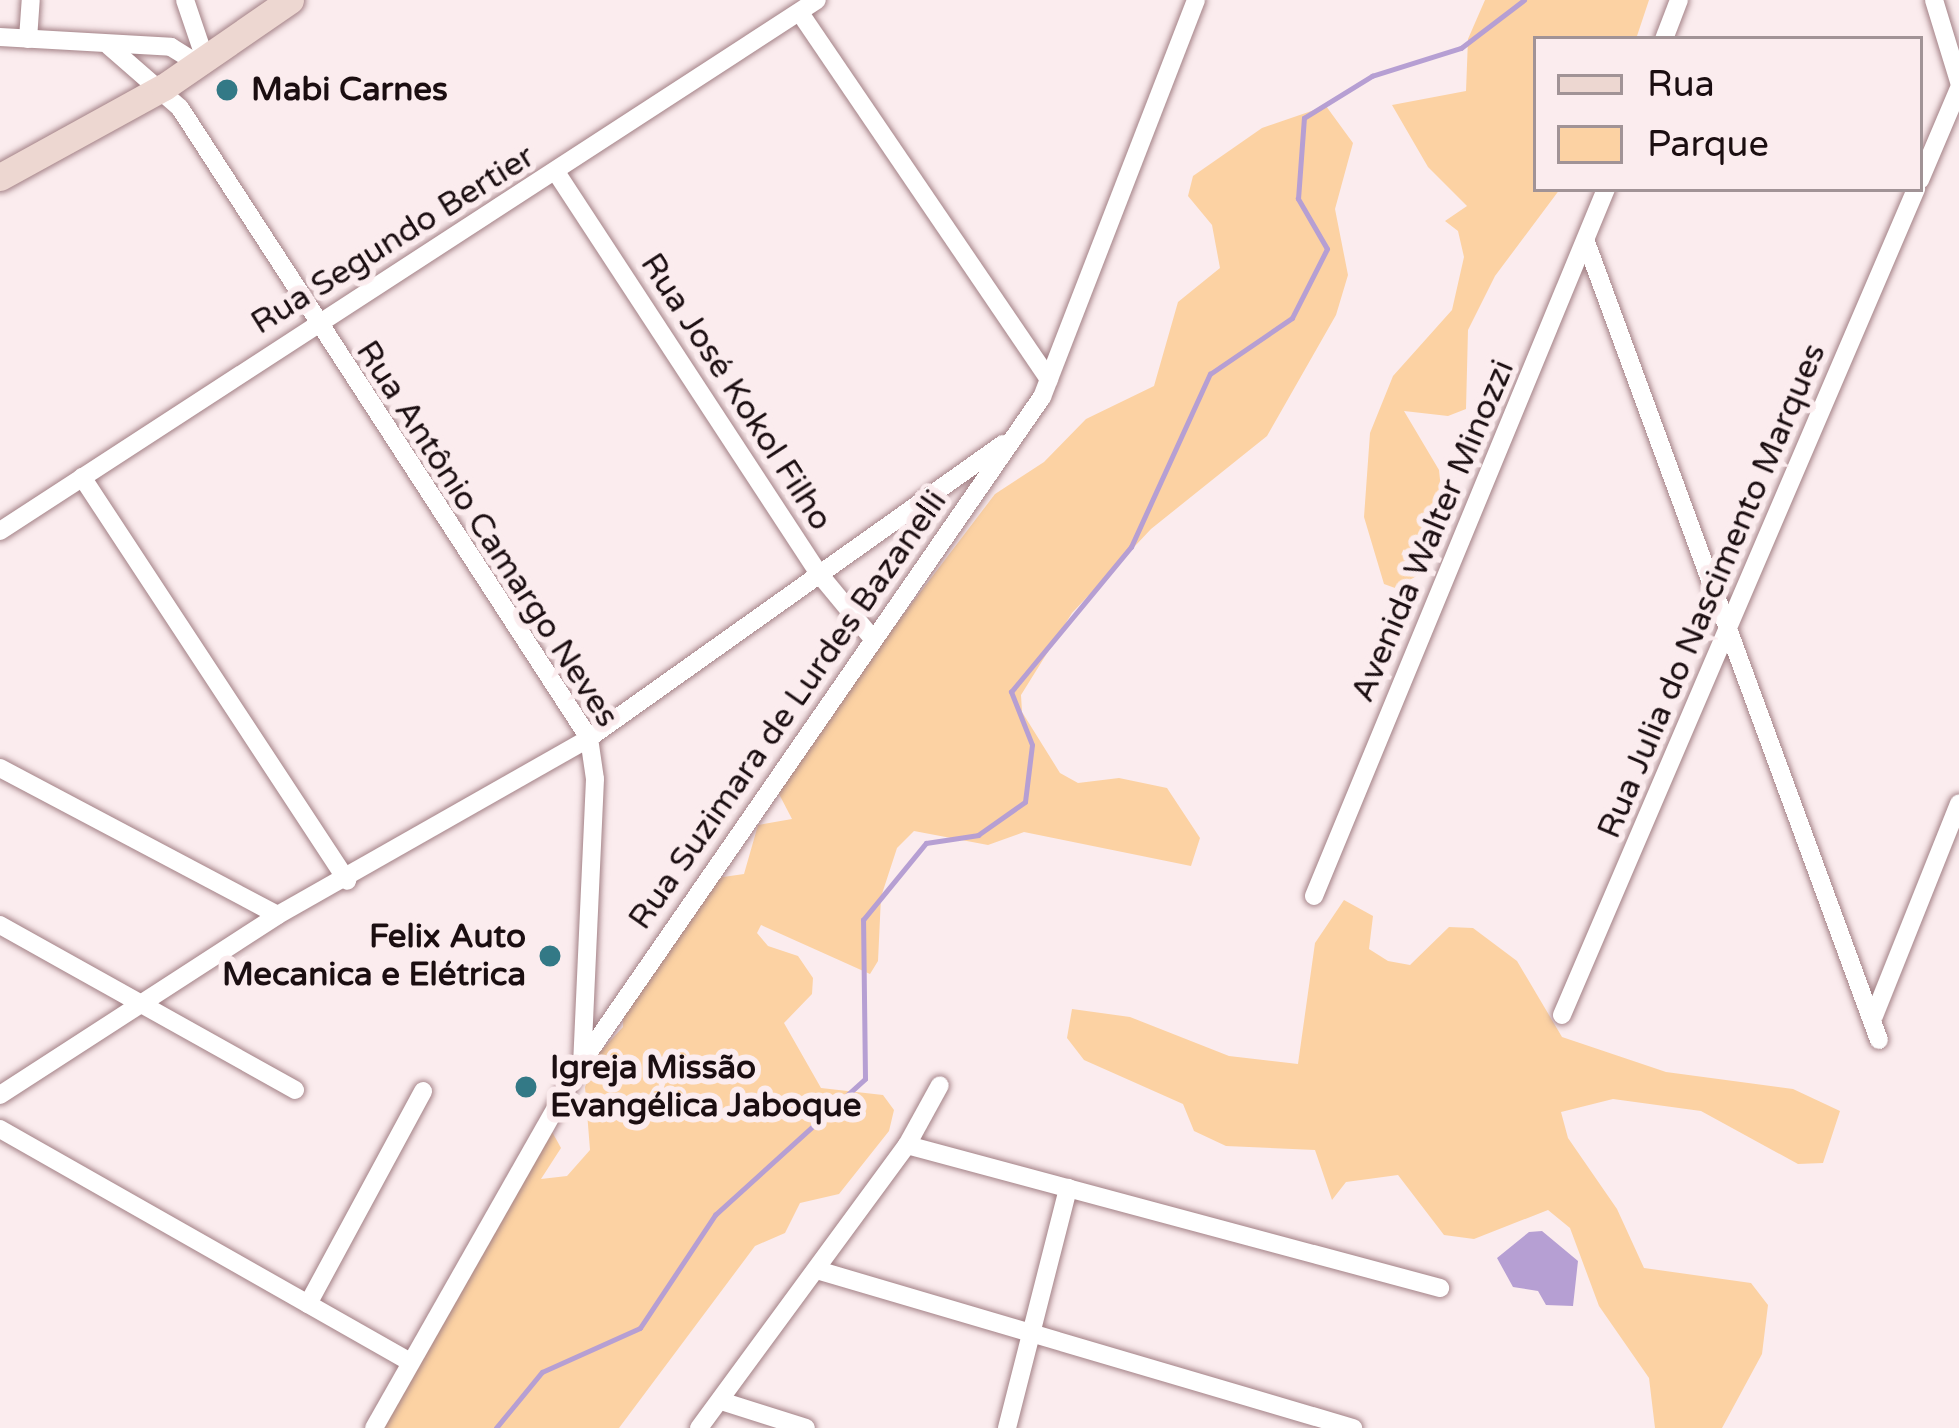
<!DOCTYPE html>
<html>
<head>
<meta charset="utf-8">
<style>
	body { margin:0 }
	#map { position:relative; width:1959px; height:1428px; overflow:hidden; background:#fbecee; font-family:"Varela Round",sans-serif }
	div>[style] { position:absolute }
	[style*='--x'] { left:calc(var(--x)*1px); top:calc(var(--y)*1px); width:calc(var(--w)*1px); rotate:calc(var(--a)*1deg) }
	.green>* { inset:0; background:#fcd2a3 }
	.water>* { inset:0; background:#b69fd3 }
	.stream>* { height:4.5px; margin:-2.25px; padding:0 2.25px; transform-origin:2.25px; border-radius:2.25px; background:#b69fd3 }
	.roads { filter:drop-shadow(0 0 3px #a38186) drop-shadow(0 0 3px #a38186) }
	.street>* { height:18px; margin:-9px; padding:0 9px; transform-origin:9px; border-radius:9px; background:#fff }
	.secondary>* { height:27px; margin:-13.5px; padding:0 13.5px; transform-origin:13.5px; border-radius:13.5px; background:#edd7d1 }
	.dots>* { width:33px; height:33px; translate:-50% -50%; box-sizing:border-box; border:6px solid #fbecee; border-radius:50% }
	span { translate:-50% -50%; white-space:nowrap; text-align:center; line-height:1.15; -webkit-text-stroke:12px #fbecee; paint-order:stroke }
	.poi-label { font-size:33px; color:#1b0e11; font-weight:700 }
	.left { translate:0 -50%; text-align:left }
	.right { translate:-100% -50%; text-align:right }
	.street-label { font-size:33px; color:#1b0e11 }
	.legend { position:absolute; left:1533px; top:36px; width:390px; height:156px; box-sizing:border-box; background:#fbecee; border:3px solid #a19396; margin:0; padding:15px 21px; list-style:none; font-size:36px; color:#1b0e11 }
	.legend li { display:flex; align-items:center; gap:24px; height:60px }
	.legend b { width:60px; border:3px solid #a19396 }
</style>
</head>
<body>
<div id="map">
	<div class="green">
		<i style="clip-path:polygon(1485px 0,1649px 0,1636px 39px,1536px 39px,1536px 189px,1560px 189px,1495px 276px,1468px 330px,1466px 409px,1448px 416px,1404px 411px,1439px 470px,1442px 499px,1422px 573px,1395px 588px,1384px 584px,1364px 517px,1370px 433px,1393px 376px,1452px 310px,1464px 257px,1458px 231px,1445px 221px,1467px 206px,1428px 167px,1392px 105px,1466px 91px,1468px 39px)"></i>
		<i style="clip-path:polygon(1326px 106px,1353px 143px,1335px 209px,1348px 275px,1336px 315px,1267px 436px,1151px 529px,1072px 613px,1021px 695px,1022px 712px,1060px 773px,1078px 783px,1119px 778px,1167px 788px,1200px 838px,1191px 866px,1024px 832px,988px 845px,914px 831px,897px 848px,881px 897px,878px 961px,870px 974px,761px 925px,757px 933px,768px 946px,798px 956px,813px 978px,812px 994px,784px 1023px,821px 1088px,883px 1095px,894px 1110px,889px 1131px,839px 1194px,800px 1203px,785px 1233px,755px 1246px,619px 1428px,378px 1428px,550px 1128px,561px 1148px,541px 1179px,567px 1176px,590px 1150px,585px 1087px,598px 1054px,623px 1027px,624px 997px,716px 878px,744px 874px,758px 825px,792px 819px,779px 794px,785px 774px,906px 611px,995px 494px,1044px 462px,1086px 419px,1154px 386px,1178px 302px,1220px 268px,1212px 225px,1188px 196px,1193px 176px,1262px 128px)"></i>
		<i style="clip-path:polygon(1344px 900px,1373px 916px,1369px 949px,1388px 961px,1410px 965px,1449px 927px,1473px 928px,1517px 961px,1562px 1037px,1666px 1072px,1793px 1089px,1840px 1111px,1823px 1163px,1798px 1164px,1701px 1111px,1613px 1099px,1561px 1112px,1568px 1138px,1617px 1209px,1644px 1268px,1751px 1283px,1768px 1305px,1762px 1354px,1722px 1428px,1655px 1428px,1649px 1378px,1599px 1306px,1570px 1228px,1548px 1210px,1474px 1239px,1444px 1235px,1398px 1175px,1346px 1182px,1332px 1200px,1315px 1150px,1226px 1146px,1194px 1131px,1183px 1104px,1084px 1060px,1067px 1038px,1072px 1009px,1130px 1017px,1229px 1056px,1298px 1064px,1315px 943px)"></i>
	</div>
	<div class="water">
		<i style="clip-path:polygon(1542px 1231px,1578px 1261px,1573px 1306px,1546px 1305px,1538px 1291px,1513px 1287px,1497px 1258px,1529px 1232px)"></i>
	</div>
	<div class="stream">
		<i style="--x:496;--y:1428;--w:72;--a:-50.6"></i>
		<i style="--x:542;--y:1372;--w:107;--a:-24.2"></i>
		<i style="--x:640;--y:1328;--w:136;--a:-56.4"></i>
		<i style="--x:715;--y:1215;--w:202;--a:-42.2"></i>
		<i style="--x:865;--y:1079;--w:159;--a:-90.7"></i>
		<i style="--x:863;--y:920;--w:99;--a:-50.7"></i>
		<i style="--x:926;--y:843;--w:53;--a:-8.7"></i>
		<i style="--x:978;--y:835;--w:57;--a:-35.1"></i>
		<i style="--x:1025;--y:802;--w:57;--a:-83"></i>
		<i style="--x:1032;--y:745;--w:57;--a:-111.6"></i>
		<i style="--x:1011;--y:692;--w:188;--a:-50.4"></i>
		<i style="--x:1131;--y:547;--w:190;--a:-65.5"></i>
		<i style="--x:1210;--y:374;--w:99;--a:-34.3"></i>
		<i style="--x:1292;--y:318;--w:77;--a:-63.1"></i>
		<i style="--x:1327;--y:249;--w:58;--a:-120.1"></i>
		<i style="--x:1298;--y:199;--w:81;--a:-85.8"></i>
		<i style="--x:1304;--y:118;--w:80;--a:-31.7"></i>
		<i style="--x:1372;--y:76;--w:93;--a:-17.5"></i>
		<i style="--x:1461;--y:48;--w:79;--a:-37.3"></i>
	</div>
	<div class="roads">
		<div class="street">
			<i style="--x:185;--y:0;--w:62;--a:71.3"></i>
			<i style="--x:1934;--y:0;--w:86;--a:73"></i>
			<i style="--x:800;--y:13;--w:443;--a:55.8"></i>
			<i style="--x:0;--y:37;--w:171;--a:3.3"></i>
			<i style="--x:171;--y:47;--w:31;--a:32"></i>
			<i style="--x:28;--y:39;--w:39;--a:-86"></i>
			<i style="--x:1664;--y:39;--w:42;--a:-69"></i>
			<i style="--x:109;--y:46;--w:94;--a:41.1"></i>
			<i style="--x:180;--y:108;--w:751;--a:57.01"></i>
			<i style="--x:589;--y:738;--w:41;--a:81.7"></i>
			<i style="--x:595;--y:779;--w:282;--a:92.6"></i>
			<i style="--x:556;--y:172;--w:482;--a:56.8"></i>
			<i style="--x:820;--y:575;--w:83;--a:50.4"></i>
			<i style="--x:1920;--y:180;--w:100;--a:-67"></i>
			<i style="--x:1586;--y:242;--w:850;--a:69.84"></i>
			<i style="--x:82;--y:477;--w:483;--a:56.7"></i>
			<i style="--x:0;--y:531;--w:974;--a:-33.02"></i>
			<i style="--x:0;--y:768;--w:314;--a:27.9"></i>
			<i style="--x:1314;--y:896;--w:765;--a:-67.56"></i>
			<i style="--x:0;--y:925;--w:338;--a:29.2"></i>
			<i style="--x:1562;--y:1015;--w:899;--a:-66.8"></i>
			<i style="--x:1874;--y:1016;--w:229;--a:-68.2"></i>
			<i style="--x:0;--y:1095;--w:331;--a:-32.9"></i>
			<i style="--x:278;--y:915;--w:358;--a:-29.6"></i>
			<i style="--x:589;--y:738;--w:508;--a:-35.38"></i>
			<i style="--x:0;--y:1129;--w:470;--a:29.6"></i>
			<i style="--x:907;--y:1145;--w:552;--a:15.02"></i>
			<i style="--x:817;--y:1270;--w:559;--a:16.42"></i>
			<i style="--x:308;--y:1304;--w:242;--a:-61.6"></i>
			<i style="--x:721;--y:1401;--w:89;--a:17.6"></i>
			<i style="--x:374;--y:1428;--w:421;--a:-60.4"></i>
			<i style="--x:582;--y:1062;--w:809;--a:-55.33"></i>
			<i style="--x:1042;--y:397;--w:426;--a:-68.8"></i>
			<i style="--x:699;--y:1428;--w:351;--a:-53.7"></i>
			<i style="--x:907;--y:1145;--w:68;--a:-61.2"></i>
			<i style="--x:1007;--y:1428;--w:248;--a:-75.7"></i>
		</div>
		<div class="secondary">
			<i style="--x:0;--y:177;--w:187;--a:-28.8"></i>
			<i style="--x:164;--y:87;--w:153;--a:-34.6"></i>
		</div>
	</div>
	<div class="dots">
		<i style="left:227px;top:90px;background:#337986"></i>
		<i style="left:550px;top:956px;background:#337986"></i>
		<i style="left:526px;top:1087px;background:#337986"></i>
	</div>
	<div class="poi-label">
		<span class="left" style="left:251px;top:90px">Mabi Carnes</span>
		<span class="right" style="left:526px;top:956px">Felix Auto<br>Mecanica e Elétrica</span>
		<span class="left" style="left:550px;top:1087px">Igreja Missão<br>Evangélica Jaboque</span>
	</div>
	<div class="street-label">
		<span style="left:393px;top:240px;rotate:-32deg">Rua Segundo Bertier</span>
		<span style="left:736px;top:392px;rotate:57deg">Rua José Kokol Filho</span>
		<span style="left:1433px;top:531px;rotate:-67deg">Avenida Walter Minozzi</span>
		<span style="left:487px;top:534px;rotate:57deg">Rua Antônio Camargo Neves</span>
		<span style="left:1712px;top:591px;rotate:-67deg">Rua Julia do Nascimento Marques</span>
		<span style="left:788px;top:710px;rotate:-55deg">Rua Suzimara de Lurdes Bazanelli</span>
	</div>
	<ul class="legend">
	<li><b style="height:15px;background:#edd7d1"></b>Rua</li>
	<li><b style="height:33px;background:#fcd2a3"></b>Parque</li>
	</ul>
</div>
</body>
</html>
